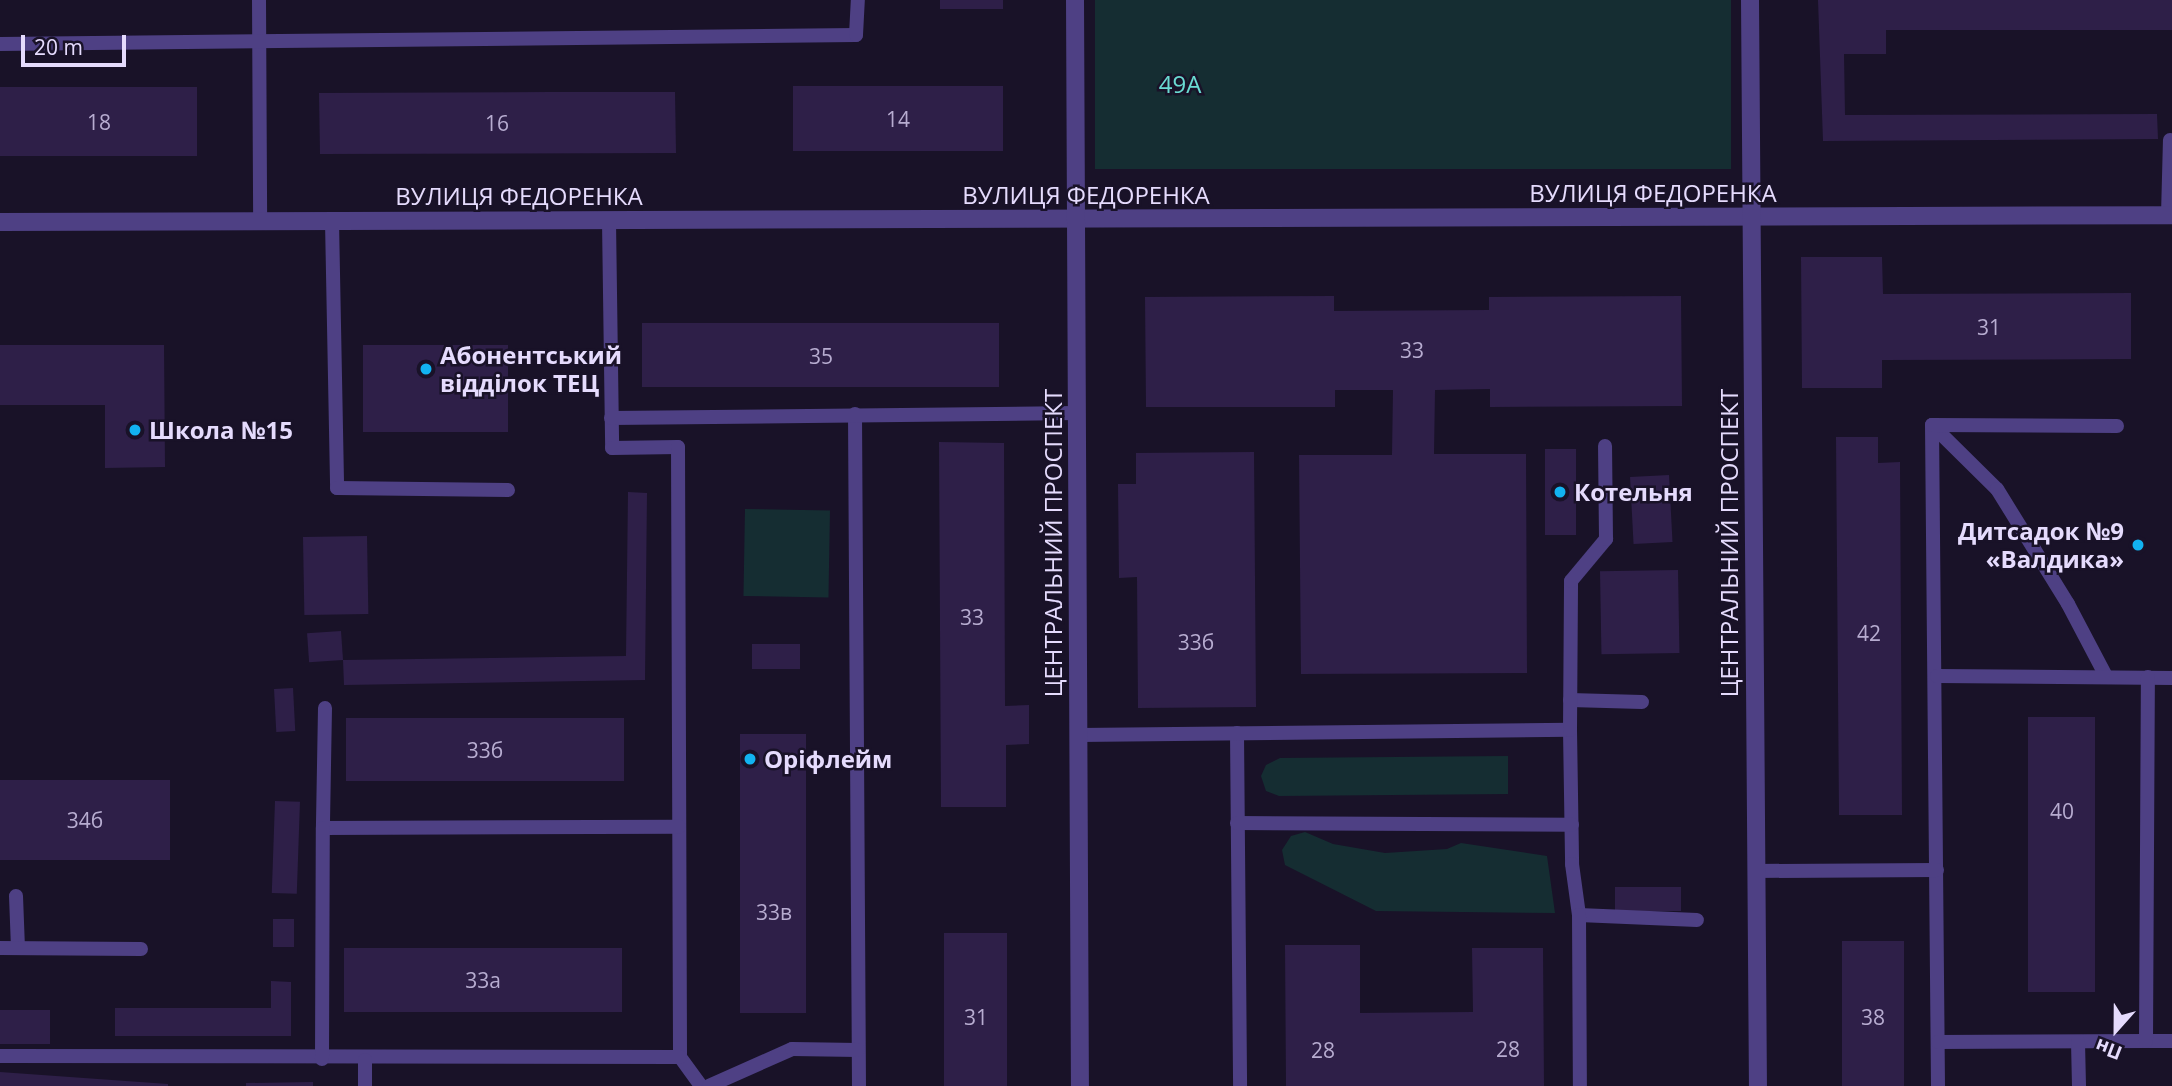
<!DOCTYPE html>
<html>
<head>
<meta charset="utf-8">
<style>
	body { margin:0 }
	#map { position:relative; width:2172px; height:1086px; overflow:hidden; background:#191228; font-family:"Open Sans",sans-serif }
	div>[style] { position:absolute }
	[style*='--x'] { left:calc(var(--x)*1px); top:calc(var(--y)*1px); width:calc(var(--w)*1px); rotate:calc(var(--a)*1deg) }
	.green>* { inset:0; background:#152d32; transform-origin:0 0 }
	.building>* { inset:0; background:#2e1f48; transform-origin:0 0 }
	.service>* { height:14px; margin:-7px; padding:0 7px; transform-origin:7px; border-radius:7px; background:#4e4084 }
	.minor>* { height:18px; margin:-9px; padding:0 9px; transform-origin:9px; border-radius:9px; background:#4e4084 }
	.tertiary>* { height:18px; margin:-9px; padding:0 9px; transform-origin:9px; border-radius:9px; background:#4e4084 }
	.dots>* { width:19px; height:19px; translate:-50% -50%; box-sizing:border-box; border:4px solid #191228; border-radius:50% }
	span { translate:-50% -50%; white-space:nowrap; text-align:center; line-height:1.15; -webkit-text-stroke:5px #191228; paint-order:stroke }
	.number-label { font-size:21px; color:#b7acd0 }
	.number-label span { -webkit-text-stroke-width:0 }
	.park-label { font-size:24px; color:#6adad2 }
	.street-label { font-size:24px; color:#e5dbfd }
	.poi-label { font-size:24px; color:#e5dbfd; font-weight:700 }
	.left { translate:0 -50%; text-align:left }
	.right { translate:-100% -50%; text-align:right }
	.north { position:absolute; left:2081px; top:995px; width:70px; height:70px; -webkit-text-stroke:5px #191228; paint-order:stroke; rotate:201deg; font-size:19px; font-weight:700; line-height:28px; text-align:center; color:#e5dbfd }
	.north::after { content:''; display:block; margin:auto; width:24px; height:32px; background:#e5dbfd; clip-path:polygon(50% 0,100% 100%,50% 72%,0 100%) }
	.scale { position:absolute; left:21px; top:35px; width:105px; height:32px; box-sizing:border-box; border:4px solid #e5dbfd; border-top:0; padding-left:9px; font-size:21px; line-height:24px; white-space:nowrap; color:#e5dbfd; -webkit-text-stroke:5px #191228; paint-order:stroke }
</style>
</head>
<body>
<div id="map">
	<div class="green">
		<i style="left:1095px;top:0;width:636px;height:169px"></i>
		<i style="left:745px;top:509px;width:85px;height:87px;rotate:1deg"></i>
		<i style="clip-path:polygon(1508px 756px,1508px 794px,1279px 796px,1266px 791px,1261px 776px,1266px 765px,1280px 758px)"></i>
		<i style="clip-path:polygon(1305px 832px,1333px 844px,1385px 853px,1447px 849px,1461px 843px,1547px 856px,1555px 913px,1376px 911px,1285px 865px,1282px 850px,1291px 836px)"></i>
	</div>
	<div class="building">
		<i style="left:940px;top:0;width:63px;height:9px"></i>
		<i style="clip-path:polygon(1818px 0,2172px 0,2172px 30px,1886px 30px,1886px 54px,1844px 54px,1845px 115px,2157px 114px,2158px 139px,1823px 141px)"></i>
		<i style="left:1003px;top:86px;width:65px;height:210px;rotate:90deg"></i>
		<i style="left:197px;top:87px;width:69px;height:197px;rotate:90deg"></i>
		<i style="clip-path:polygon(550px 92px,675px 92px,676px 153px,320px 154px,319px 93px)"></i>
		<i style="clip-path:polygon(1801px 257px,1882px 257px,1883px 294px,2131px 293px,2131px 359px,1882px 360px,1882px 388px,1802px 388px)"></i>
		<i style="clip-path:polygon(1334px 296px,1334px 311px,1489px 310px,1489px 297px,1681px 296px,1682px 406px,1490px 407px,1490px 389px,1435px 390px,1434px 454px,1526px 454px,1527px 673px,1301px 674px,1299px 455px,1392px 455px,1393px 390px,1335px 390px,1335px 407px,1146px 407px,1145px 297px)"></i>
		<i style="left:999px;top:323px;width:64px;height:357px;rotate:90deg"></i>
		<i style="clip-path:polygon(0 345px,164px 345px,165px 467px,105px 468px,105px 405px,0 405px)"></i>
		<i style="left:508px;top:345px;width:87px;height:145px;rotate:90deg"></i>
		<i style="clip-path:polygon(1836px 437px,1878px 437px,1878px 463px,1900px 462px,1902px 815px,1839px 815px)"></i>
		<i style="clip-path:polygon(939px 442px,1004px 443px,1005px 706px,1029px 705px,1029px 744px,1006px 745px,1006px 807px,941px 807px)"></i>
		<i style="left:1545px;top:449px;width:31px;height:86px"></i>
		<i style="clip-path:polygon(1254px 452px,1256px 707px,1138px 708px,1137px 577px,1119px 578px,1118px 484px,1136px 484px,1136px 453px)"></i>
		<i style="left:1669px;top:475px;width:67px;height:39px;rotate:87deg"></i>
		<i style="clip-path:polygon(628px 492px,647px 493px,645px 680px,344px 685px,343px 660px,626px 656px)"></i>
		<i style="left:367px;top:536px;width:78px;height:64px;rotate:89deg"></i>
		<i style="left:1678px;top:570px;width:83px;height:78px;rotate:89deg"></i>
		<i style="left:341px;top:631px;width:29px;height:34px;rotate:86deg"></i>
		<i style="left:752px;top:644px;width:48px;height:25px"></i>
		<i style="left:293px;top:688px;width:43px;height:19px;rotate:87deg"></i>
		<i style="left:2028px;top:717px;width:67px;height:275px"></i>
		<i style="left:624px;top:718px;width:63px;height:278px;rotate:90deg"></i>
		<i style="left:740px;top:734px;width:66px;height:279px"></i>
		<i style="left:170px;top:780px;width:80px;height:170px;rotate:90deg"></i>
		<i style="left:275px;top:801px;width:25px;height:92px;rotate:2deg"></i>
		<i style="left:1615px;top:887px;width:66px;height:24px"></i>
		<i style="left:273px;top:919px;width:21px;height:28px"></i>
		<i style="left:1007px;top:933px;width:153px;height:63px;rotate:90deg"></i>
		<i style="left:1842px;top:941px;width:62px;height:145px"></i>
		<i style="clip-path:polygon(1285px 945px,1360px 945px,1360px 1013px,1473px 1012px,1472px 948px,1543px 948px,1544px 1086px,1286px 1086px)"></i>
		<i style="left:622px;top:948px;width:64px;height:278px;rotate:90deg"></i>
		<i style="clip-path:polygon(271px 981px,291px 982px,291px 1036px,115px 1036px,115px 1008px,271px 1008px)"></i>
		<i style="left:0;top:1010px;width:50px;height:34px"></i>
		<i style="clip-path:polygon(0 1072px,168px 1084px,168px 1086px,0 1086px)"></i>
		<i style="clip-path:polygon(313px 1082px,313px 1086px,246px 1086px,246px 1083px)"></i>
	</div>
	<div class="service">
		<i style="--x:259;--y:0;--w:222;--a:89.7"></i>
		<i style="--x:0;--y:44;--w:856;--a:-0.6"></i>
		<i style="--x:856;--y:35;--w:35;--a:-87"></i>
		<i style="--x:2168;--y:215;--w:75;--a:-88.5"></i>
		<i style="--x:332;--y:221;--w:267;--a:88.9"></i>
		<i style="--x:337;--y:488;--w:171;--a:0.7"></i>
		<i style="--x:609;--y:221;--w:227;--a:89.2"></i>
		<i style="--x:612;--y:448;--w:66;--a:-0.9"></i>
		<i style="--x:678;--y:447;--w:610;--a:89.81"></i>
		<i style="--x:680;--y:1057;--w:36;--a:54"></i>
		<i style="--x:855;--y:414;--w:672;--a:89.66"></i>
		<i style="--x:611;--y:418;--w:466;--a:-0.6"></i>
		<i style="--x:1932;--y:425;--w:661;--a:89.48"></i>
		<i style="--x:1932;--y:425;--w:91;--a:44.6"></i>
		<i style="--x:1997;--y:489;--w:135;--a:58.3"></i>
		<i style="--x:2068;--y:604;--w:81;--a:62.2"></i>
		<i style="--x:1932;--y:425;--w:185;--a:0.3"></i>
		<i style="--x:1937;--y:676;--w:235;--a:0.5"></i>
		<i style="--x:1570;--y:700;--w:72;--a:1.6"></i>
		<i style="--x:325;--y:708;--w:120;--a:91"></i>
		<i style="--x:323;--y:828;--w:356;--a:-0.2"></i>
		<i style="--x:1570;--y:730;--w:134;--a:89.1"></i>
		<i style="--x:1572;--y:864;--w:51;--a:82.2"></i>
		<i style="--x:1579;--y:915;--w:118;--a:2.4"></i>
		<i style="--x:1237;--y:733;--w:353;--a:89.5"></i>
		<i style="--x:1079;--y:735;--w:491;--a:-0.6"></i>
		<i style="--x:1570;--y:730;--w:149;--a:-89.6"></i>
		<i style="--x:1571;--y:581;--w:55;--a:-50.2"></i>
		<i style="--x:1606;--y:539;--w:93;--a:-90.6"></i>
		<i style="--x:1237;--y:823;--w:335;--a:0.3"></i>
		<i style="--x:1756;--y:871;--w:181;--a:-0.3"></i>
		<i style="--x:16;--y:896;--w:52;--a:87.8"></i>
		<i style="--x:1579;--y:915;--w:171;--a:89.7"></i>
		<i style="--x:0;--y:948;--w:141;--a:0.4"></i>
		<i style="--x:2146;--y:1041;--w:26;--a:0"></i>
		<i style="--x:1938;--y:1042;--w:208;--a:-0.3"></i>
		<i style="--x:2146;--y:1041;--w:364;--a:-89.7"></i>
		<i style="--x:2078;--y:1042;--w:44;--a:88.7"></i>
		<i style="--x:0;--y:1056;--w:680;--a:0.08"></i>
		<i style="--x:322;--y:1059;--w:231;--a:-89.8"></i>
		<i style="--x:365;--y:1086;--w:26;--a:-90"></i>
		<i style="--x:709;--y:1086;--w:91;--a:-24"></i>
		<i style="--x:792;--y:1049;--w:66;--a:0.9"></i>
	</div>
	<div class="minor">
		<i style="--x:0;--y:222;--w:2172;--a:-0.18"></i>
	</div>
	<div class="tertiary">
		<i style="--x:1075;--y:0;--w:1086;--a:89.74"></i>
		<i style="--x:1750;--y:0;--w:1086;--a:89.58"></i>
	</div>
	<div class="dots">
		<i style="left:426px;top:369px;background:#12b3f1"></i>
		<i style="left:135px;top:430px;background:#12b3f1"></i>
		<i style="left:1560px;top:492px;background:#12b3f1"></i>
		<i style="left:2138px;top:545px;background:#12b3f1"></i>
		<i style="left:750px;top:759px;background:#12b3f1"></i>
	</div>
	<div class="number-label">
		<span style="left:898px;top:119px">14</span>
		<span style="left:99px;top:122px">18</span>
		<span style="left:497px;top:123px">16</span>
		<span style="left:1989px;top:327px">31</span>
		<span style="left:1412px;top:350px">33</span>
		<span style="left:821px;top:356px">35</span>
		<span style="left:972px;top:617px">33</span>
		<span style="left:1869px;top:633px">42</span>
		<span style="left:1196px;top:642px">33б</span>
		<span style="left:485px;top:750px">33б</span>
		<span style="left:2062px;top:811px">40</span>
		<span style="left:85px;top:820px">34б</span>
		<span style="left:774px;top:912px">33в</span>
		<span style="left:483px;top:980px">33а</span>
		<span style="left:976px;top:1017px">31</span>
		<span style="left:1873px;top:1017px">38</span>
		<span style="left:1508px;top:1049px">28</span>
		<span style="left:1323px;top:1050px">28</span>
	</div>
	<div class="park-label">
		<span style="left:1180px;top:84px">49А</span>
	</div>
	<div class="street-label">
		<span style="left:1653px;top:193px">ВУЛИЦЯ ФЕДОРЕНКА</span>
		<span style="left:1086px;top:195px">ВУЛИЦЯ ФЕДОРЕНКА</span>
		<span style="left:519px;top:196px">ВУЛИЦЯ ФЕДОРЕНКА</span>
		<span style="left:1053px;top:543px;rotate:-90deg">ЦЕНТРАЛЬНИЙ ПРОСПЕКТ</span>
		<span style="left:1729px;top:543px;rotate:-90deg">ЦЕНТРАЛЬНИЙ ПРОСПЕКТ</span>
	</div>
	<div class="poi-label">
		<span class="left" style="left:440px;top:369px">Абонентський<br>відділок ТЕЦ</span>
		<span class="left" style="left:149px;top:430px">Школа №15</span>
		<span class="left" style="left:1574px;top:492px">Котельня</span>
		<span class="right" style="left:2124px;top:545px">Дитсадок №9<br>«Валдика»</span>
		<span class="left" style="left:764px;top:759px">Оріфлейм</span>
	</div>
	<div class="north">Пн</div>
	<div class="scale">20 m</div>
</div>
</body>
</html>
